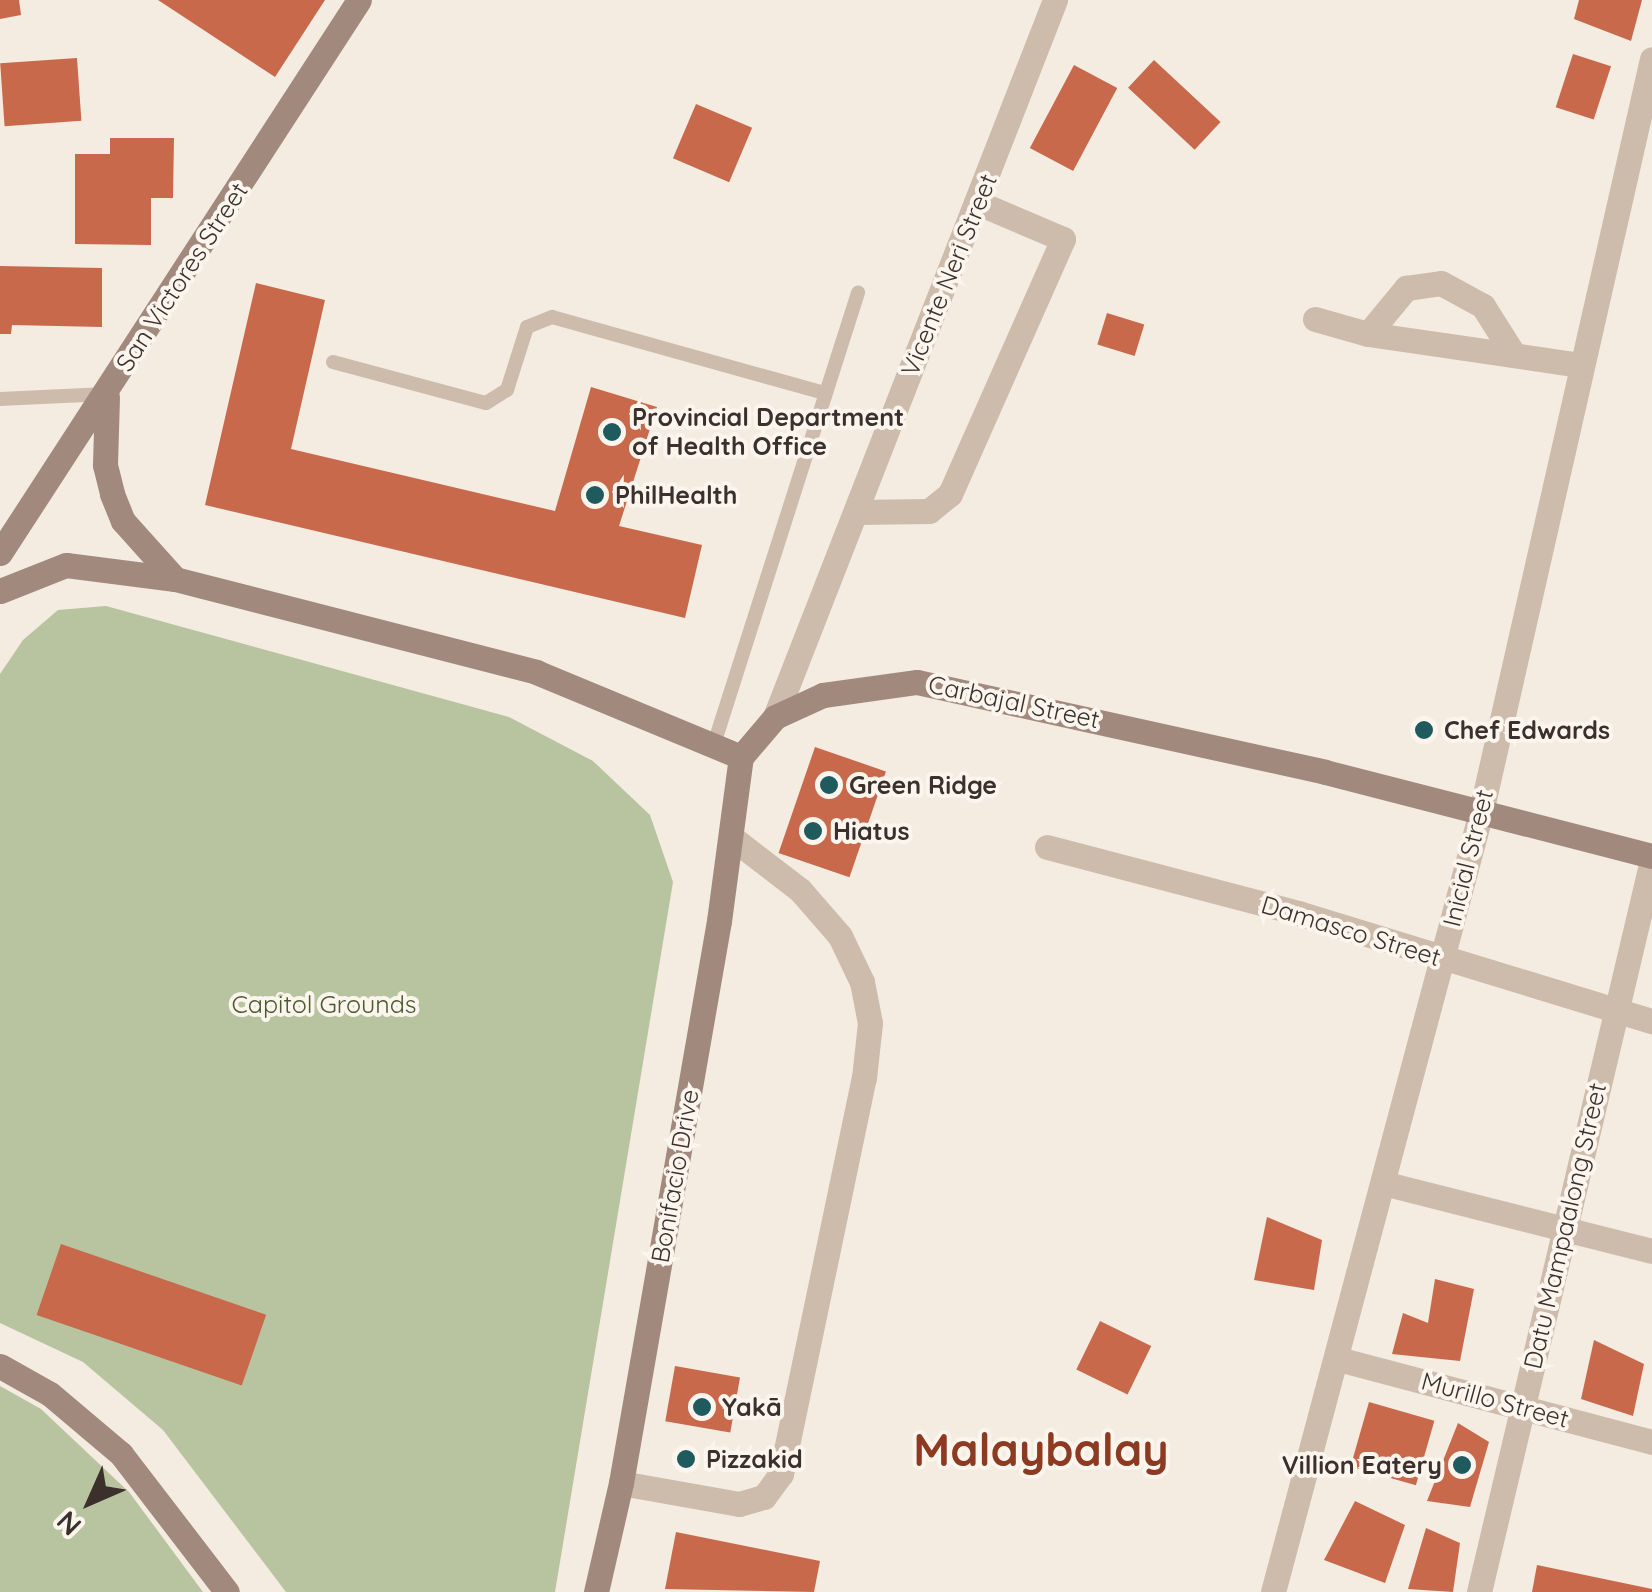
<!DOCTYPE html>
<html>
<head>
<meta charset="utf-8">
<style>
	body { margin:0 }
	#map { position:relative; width:1652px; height:1592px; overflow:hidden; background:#f4ebe1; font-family:Quicksand,sans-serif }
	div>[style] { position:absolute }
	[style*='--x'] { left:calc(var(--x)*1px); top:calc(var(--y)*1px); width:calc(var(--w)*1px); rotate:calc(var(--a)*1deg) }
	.green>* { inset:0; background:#b8c4a0 }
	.building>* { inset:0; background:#c8694b; transform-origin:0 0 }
	.lane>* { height:14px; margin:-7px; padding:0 7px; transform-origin:7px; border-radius:7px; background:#cdbbac }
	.street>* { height:25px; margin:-12.5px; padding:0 12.5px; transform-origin:12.5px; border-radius:12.5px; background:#cdbbac }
	.secondary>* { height:25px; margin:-12.5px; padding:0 12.5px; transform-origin:12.5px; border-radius:12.5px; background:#a18a7d }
	.dots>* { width:28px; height:28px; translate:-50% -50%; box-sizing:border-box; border:5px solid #fbf5ee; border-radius:50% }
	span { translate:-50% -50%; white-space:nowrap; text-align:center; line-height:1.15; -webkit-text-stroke:8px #fbf5ee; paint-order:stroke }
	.street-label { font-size:25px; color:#3b302b }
	.poi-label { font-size:25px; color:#3b302b; font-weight:700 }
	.left { translate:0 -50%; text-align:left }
	.right { translate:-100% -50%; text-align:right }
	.park-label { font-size:25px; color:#4a5a2e }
	.town-label { font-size:45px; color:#8c3b22; font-weight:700 }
	.north { position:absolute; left:40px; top:1452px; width:100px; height:100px; -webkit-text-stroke:8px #fbf5ee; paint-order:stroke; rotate:225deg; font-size:28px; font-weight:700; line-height:40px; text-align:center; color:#3b302b }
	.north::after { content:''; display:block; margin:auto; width:35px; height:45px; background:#3b302b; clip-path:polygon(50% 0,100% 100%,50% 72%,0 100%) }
</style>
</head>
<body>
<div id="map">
	<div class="green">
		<i style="clip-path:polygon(106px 606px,509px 717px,593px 761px,650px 815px,673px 882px,555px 1592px,286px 1592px,163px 1430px,83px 1362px,0 1323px,0 674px,23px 640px,58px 610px)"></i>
		<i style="clip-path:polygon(0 1386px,41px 1409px,129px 1492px,203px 1592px,0 1592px)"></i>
	</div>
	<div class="building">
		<i style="clip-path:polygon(0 0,19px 0,21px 15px,0 19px)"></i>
		<i style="clip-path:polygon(158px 0,325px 0,275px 77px)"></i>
		<i style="clip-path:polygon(1579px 0,1642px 0,1631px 41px,1574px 19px)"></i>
		<i style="left:1573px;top:54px;width:40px;height:56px;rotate:18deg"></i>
		<i style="left:77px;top:58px;width:63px;height:77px;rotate:86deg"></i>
		<i style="left:1154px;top:60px;width:91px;height:38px;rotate:43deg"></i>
		<i style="left:1074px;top:65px;width:49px;height:94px;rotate:28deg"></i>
		<i style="left:696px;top:104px;width:61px;height:59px;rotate:23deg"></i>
		<i style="clip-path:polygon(110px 138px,174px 138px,173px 198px,151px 198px,151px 245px,75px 244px,75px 154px,110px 154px)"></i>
		<i style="clip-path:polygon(0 266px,102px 268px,102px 327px,12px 325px,11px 334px,0 334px)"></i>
		<i style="clip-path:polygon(256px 283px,325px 300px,291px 449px,555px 511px,591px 387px,657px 407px,619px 526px,702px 545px,685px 618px,205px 505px)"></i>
		<i style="left:1107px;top:313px;width:39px;height:33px;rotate:17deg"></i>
		<i style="left:815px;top:747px;width:75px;height:112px;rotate:19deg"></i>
		<i style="clip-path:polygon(1267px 1217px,1322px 1240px,1314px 1290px,1254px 1280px)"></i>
		<i style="left:61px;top:1244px;width:217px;height:75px;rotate:19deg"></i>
		<i style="clip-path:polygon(1435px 1279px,1474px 1289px,1460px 1361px,1392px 1354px,1403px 1313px,1428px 1323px)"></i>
		<i style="left:1100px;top:1321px;width:57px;height:54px;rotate:26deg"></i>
		<i style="clip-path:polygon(1594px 1340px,1644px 1364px,1633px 1416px,1581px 1399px)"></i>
		<i style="left:675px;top:1366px;width:66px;height:56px;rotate:10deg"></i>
		<i style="left:1369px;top:1402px;width:68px;height:67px;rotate:16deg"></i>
		<i style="clip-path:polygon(1458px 1423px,1489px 1442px,1470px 1507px,1427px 1501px)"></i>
		<i style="clip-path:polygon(1355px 1501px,1405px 1525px,1385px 1583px,1324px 1560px)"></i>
		<i style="clip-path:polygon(1426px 1528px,1460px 1543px,1453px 1592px,1408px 1589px)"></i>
		<i style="clip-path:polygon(676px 1532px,820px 1561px,814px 1592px,665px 1589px)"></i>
		<i style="clip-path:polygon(1537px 1565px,1652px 1589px,1652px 1592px,1532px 1592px)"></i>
	</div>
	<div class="lane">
		<i style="--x:333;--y:362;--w:158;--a:15"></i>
		<i style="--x:486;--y:403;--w:25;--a:-32"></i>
		<i style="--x:507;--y:390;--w:66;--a:-72.4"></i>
		<i style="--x:527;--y:327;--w:27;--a:-22"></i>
		<i style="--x:552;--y:317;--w:282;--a:15.6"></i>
		<i style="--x:0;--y:399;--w:106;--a:-2.7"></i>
		<i style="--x:714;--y:744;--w:474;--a:-72.3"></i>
	</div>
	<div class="street">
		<i style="--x:1315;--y:319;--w:55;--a:15.8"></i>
		<i style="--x:1368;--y:334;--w:215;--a:8.3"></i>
		<i style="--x:1368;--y:334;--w:60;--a:-50.4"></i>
		<i style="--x:1406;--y:288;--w:35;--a:-8"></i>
		<i style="--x:1441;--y:283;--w:48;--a:28.7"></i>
		<i style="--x:1483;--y:306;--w:58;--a:57.7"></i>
		<i style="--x:856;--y:512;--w:73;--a:-0.8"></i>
		<i style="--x:929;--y:511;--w:27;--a:-39"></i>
		<i style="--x:950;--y:494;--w:279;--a:-66.1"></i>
		<i style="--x:1063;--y:239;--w:92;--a:-157"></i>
		<i style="--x:775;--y:717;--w:770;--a:-68.67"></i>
		<i style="--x:1047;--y:847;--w:260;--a:14.7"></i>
		<i style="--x:1298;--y:913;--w:370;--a:17"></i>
		<i style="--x:1383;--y:1183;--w:277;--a:14.2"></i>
		<i style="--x:1338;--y:1359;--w:325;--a:14.8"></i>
		<i style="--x:621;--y:1483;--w:120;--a:10.1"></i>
		<i style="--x:739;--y:1504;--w:26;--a:-16"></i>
		<i style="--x:764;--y:1497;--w:29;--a:-54"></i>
		<i style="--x:781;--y:1474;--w:405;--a:-78.2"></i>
		<i style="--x:864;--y:1078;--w:55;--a:-83.8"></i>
		<i style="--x:870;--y:1023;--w:42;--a:-101"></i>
		<i style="--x:862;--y:982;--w:51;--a:-115.6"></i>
		<i style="--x:840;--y:936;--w:61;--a:-131"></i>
		<i style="--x:800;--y:890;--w:87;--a:-142.5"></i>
		<i style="--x:1273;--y:1592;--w:807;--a:-75.07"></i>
		<i style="--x:1481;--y:812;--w:772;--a:-77.21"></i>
		<i style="--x:1479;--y:1592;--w:752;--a:-76.7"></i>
	</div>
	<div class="secondary">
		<i style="--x:107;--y:397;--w:68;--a:91.7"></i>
		<i style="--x:105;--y:465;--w:30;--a:76"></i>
		<i style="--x:112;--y:494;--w:29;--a:68"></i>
		<i style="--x:123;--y:521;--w:78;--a:48.1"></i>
		<i style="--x:0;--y:553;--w:659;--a:-57.01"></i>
		<i style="--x:0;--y:591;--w:71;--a:-21.5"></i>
		<i style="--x:66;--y:565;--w:110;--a:7.3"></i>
		<i style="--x:175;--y:579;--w:373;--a:14.4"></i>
		<i style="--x:536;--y:672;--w:222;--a:22.5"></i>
		<i style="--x:741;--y:757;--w:52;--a:-49.6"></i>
		<i style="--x:775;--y:717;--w:53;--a:-24.6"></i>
		<i style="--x:823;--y:695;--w:95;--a:-7.9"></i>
		<i style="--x:917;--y:682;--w:418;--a:12.4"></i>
		<i style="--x:1325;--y:772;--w:338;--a:14.4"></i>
		<i style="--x:0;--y:1366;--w:57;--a:29.2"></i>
		<i style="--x:50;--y:1394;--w:93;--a:40.2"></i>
		<i style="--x:121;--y:1454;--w:174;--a:52.5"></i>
		<i style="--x:596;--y:1592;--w:112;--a:-77.1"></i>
		<i style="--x:621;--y:1483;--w:570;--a:-80.11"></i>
		<i style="--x:719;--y:921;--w:165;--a:-82.4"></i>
	</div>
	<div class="dots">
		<i style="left:612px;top:432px;background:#1f5a5e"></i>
		<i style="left:595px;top:495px;background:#1f5a5e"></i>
		<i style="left:1424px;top:730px;background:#1f5a5e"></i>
		<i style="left:829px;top:785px;background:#1f5a5e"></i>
		<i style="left:813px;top:831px;background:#1f5a5e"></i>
		<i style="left:702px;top:1407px;background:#1f5a5e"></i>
		<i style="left:686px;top:1459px;background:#1f5a5e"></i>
		<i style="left:1462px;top:1465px;background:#1f5a5e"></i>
	</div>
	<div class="street-label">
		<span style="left:949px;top:275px;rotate:-68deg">Vicente Neri Street</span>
		<span style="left:182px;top:277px;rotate:-57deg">San Victores Street</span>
		<span style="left:1014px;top:702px;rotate:12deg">Carbajal Street</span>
		<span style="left:1468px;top:858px;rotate:-76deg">Inicial Street</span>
		<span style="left:1351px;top:931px;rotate:17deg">Damasco Street</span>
		<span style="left:675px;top:1176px;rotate:-80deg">Bonifacio Drive</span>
		<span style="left:1565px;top:1226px;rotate:-77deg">Datu Mampaalong Street</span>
		<span style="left:1495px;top:1400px;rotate:15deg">Murillo Street</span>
	</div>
	<div class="poi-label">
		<span class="left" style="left:632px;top:432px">Provincial Department<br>of Health Office</span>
		<span class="left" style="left:615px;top:495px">PhilHealth</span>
		<span class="left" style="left:1444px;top:730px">Chef Edwards</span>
		<span class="left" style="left:849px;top:785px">Green Ridge</span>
		<span class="left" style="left:833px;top:831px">Hiatus</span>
		<span class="left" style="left:722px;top:1407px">Yakā</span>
		<span class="left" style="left:706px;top:1459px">Pizzakid</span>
		<span class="right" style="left:1442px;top:1465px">Villion Eatery</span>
	</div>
	<div class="park-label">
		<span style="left:324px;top:1004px">Capitol Grounds</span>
	</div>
	<div class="town-label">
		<span style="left:1041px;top:1450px">Malaybalay</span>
	</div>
	<div class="north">N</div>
</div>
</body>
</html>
